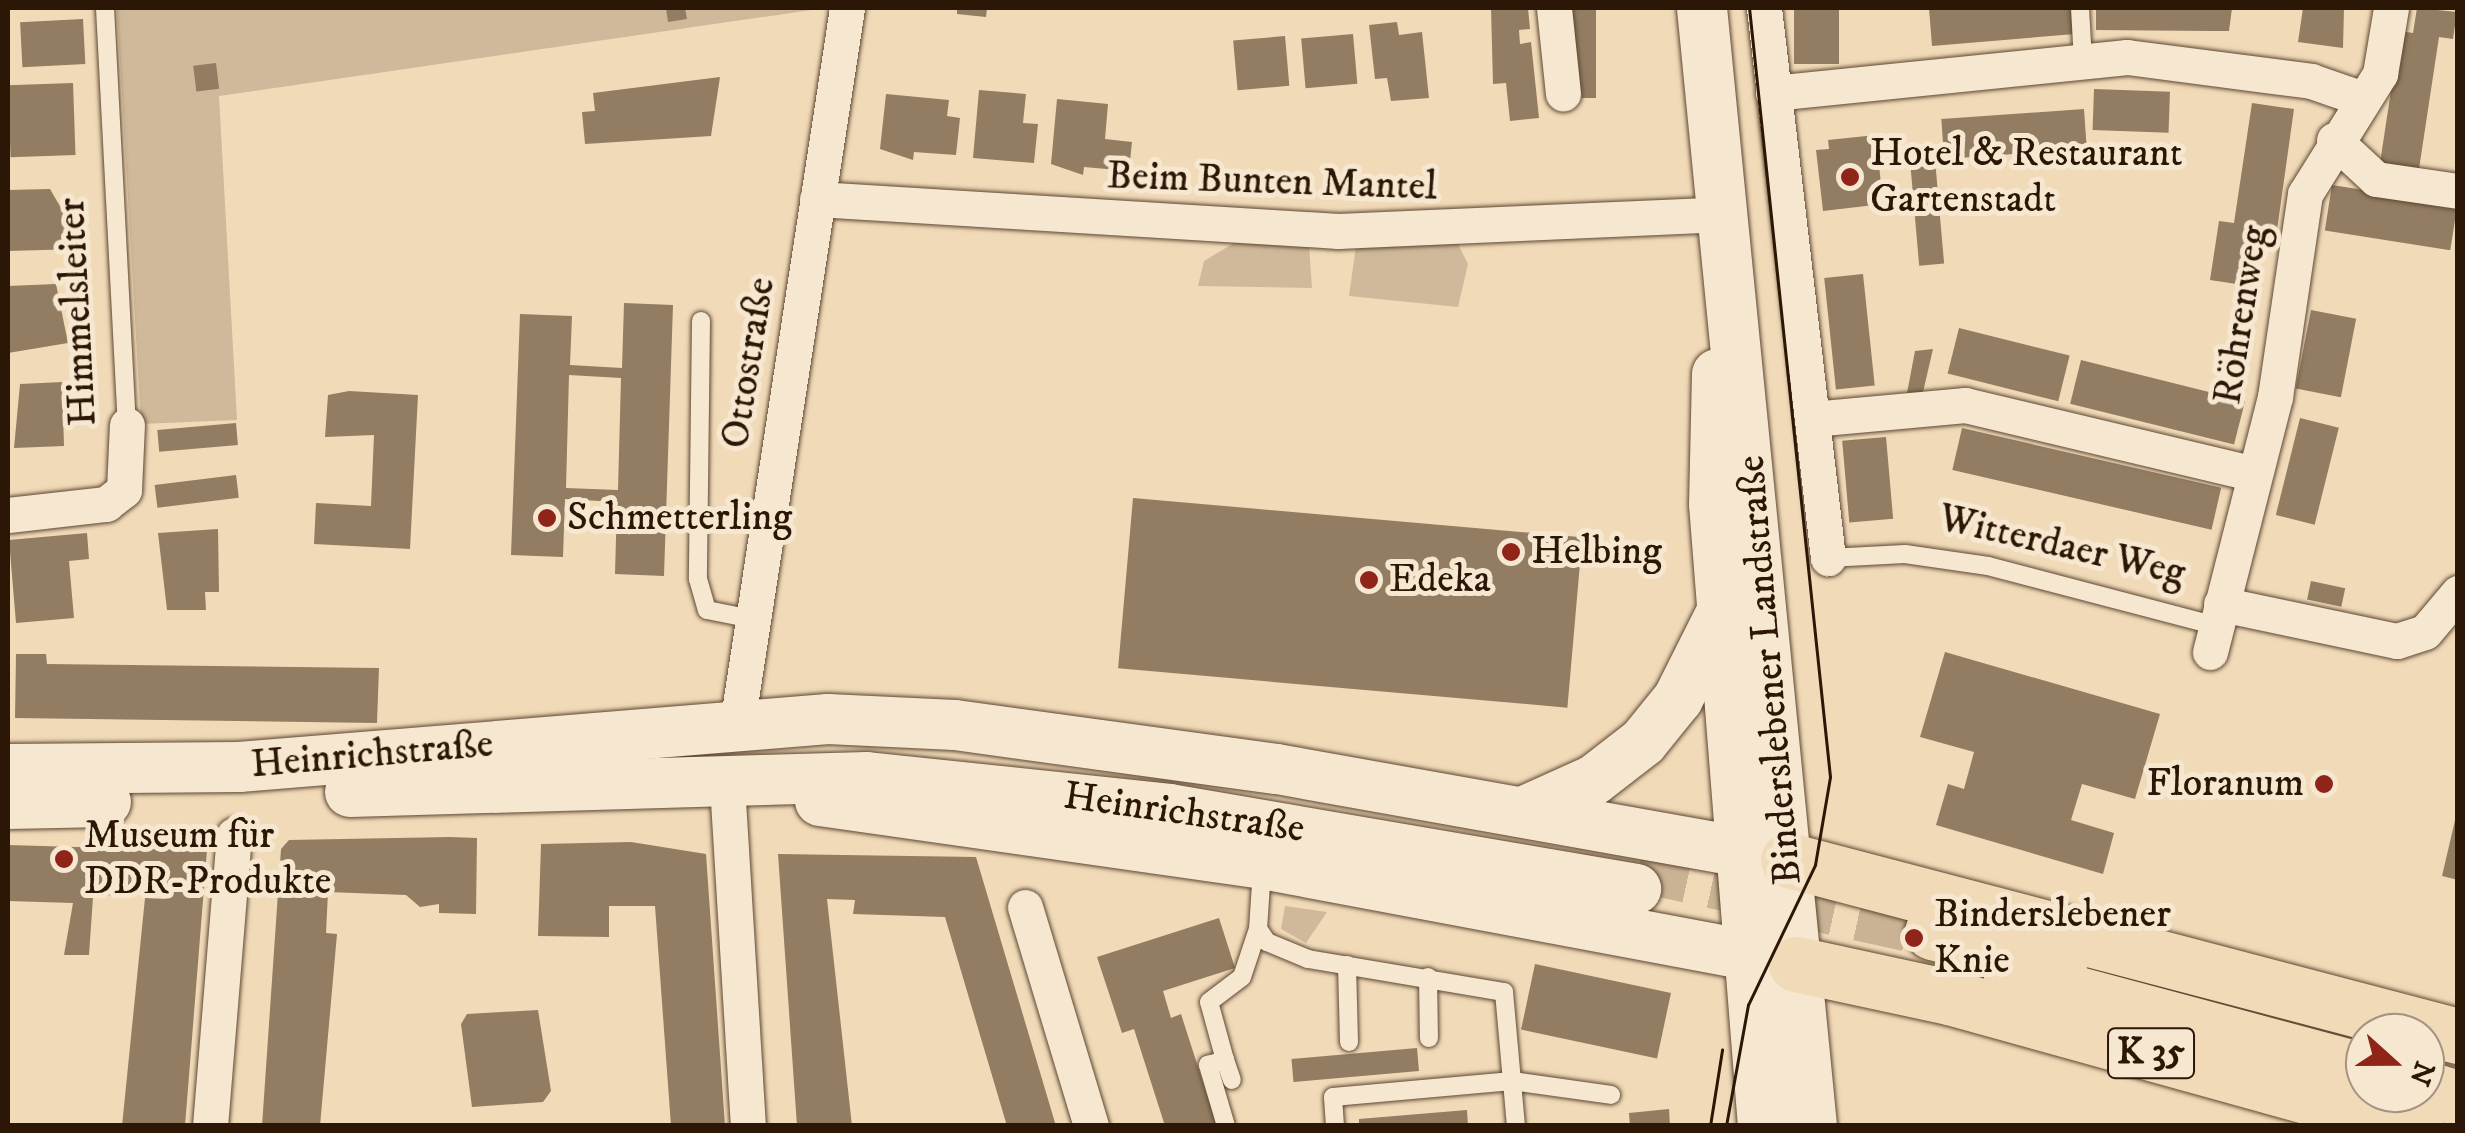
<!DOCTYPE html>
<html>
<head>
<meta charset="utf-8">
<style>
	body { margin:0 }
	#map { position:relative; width:2465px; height:1133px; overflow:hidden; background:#f1dab8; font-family:"IM FELL DW Pica",serif }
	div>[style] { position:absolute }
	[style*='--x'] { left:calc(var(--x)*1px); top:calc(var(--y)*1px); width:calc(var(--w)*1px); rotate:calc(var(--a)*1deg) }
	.green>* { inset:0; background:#d0b99a }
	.building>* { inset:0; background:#927c62; transform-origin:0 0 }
	.secondary-tunnel>* { height:50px; margin-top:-25px; transform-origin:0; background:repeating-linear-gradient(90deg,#cab394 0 50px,transparent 0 75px) }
	.roads { filter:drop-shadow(0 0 2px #5d4732) drop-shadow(0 0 2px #5d4732) }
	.lane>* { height:18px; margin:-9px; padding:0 9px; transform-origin:9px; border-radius:9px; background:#f6e7d1 }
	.street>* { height:35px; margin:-17.5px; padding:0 17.5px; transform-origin:17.5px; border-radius:17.5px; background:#f6e7d1 }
	.secondary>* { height:50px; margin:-25px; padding:0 25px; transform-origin:25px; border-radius:25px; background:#f6e7d1 }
	.highway>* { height:55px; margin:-27.5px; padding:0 27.5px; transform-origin:27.5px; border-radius:27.5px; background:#f1dab8 }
	.tram>* { height:2.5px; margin:-1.25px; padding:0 1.25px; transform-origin:1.25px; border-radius:1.25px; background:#2c1605 }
	.dots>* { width:28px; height:28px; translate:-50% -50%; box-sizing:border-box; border:5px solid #f6e7d1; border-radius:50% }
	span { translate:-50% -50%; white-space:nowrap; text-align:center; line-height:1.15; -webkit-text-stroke:10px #f6e7d1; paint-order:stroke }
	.shield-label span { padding:2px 8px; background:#f6e7d1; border:2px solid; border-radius:8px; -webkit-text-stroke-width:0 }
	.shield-label { font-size:38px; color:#2c1605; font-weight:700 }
	.poi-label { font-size:40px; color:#2c1605 }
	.left { translate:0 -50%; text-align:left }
	.right { translate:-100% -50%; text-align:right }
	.street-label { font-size:40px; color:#2c1605 }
	.frame { position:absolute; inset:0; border:10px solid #2c1605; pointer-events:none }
	.north { position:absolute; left:2345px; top:1013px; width:100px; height:100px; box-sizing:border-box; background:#f6e7d1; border:2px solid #a5937f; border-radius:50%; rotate:111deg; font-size:28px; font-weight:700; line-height:40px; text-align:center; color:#2c1605 }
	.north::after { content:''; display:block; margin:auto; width:35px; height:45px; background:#8f2418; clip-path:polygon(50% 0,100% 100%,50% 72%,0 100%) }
</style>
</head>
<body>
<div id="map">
	<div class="green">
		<i style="clip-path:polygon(117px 8px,825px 8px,219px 96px,237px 420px,141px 424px)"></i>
		<i style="clip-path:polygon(1457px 242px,1468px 264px,1458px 307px,1349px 296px,1356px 246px)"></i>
		<i style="clip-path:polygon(1234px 243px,1309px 244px,1312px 288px,1198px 286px,1204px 261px)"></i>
		<i style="clip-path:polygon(1285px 906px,1327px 912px,1306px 943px,1281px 929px)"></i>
	</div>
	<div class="building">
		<i style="clip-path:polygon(666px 8px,685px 8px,687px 19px,668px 22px)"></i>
		<i style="clip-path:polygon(957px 8px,987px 8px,986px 17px,957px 14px)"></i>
		<i style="clip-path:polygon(1491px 8px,1528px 8px,1530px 29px,1519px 30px,1520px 44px,1531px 42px,1539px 118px,1510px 121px,1506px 83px,1493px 84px)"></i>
		<i style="left:1570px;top:8px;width:26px;height:90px"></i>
		<i style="left:1794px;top:8px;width:45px;height:56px"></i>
		<i style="clip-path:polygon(1929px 8px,2072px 8px,2075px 34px,1932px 46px)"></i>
		<i style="clip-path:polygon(2096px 8px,2232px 8px,2229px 31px,2209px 31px,2096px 30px)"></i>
		<i style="clip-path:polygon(2303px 8px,2344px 8px,2343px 48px,2298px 42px)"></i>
		<i style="clip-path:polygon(2417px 8px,2457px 12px,2453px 39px,2439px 37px,2419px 169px,2380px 163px,2400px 31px,2413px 33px)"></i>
		<i style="left:83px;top:19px;width:45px;height:63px;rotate:87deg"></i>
		<i style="clip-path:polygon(1397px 22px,1399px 35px,1422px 32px,1429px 98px,1391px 101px,1387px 78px,1375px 79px,1369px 25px)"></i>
		<i style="left:1353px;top:34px;width:50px;height:52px;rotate:85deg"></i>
		<i style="left:1285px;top:36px;width:50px;height:52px;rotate:85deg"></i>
		<i style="left:216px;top:63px;width:26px;height:23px;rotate:83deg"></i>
		<i style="clip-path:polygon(720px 77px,711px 136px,585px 144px,582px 112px,595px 111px,593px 93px)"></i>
		<i style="left:73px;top:83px;width:72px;height:65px;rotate:88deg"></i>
		<i style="left:2094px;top:89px;width:76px;height:41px;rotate:2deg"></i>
		<i style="clip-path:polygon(979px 90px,1026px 94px,1023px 123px,1038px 124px,1034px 163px,973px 158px)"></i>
		<i style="clip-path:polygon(886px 94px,949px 100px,947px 116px,960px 118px,956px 155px,914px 152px,913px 160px,880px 149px)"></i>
		<i style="clip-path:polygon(1057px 99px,1108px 104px,1105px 139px,1132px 142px,1129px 171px,1084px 167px,1083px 175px,1051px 164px)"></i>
		<i style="clip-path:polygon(2252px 103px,2294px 109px,2277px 230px,2259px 227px,2250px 286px,2210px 280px,2219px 221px,2234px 223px)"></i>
		<i style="left:2084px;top:109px;width:40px;height:143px;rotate:86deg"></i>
		<i style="clip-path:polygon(1876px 135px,1883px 204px,1823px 211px,1816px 150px,1829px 149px,1828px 140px)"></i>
		<i style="left:1934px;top:148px;width:116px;height:25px;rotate:85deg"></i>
		<i style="left:2332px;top:185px;width:127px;height:46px;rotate:9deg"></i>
		<i style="clip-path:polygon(50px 189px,61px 208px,77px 210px,78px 249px,8px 251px,8px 190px)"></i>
		<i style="left:1863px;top:274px;width:112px;height:39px;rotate:84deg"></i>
		<i style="clip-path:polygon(56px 284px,68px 343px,8px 353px,8px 286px)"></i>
		<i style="clip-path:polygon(evenodd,624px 303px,673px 305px,664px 576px,615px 574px,617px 502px,565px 499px,563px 557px,511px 555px,520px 314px,572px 316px,570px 365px,622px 368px,624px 303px,569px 375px,621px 378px,618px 490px,566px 488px,569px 375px)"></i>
		<i style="left:2311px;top:310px;width:46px;height:80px;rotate:11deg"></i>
		<i style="left:1959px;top:328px;width:114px;height:47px;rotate:14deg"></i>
		<i style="clip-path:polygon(1933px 349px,1923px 392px,1907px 393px,1915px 351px)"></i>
		<i style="left:2081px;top:360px;width:169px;height:45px;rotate:14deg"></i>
		<i style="clip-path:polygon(62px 382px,64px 446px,14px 448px,20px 384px)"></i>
		<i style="clip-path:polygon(349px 391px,418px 395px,410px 549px,314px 544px,316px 503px,371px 506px,374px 435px,325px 437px,328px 395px)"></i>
		<i style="left:2300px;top:418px;width:40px;height:100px;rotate:14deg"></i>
		<i style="left:236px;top:423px;width:22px;height:79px;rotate:85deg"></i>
		<i style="left:1962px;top:428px;width:266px;height:43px;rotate:13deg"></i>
		<i style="left:1886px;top:437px;width:82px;height:44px;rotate:85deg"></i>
		<i style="left:236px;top:475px;width:23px;height:82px;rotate:83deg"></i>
		<i style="left:1133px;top:498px;width:451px;height:171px;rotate:5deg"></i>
		<i style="clip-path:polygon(218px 529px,219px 592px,205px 592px,206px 610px,167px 610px,158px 533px)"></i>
		<i style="clip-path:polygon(87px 533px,89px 559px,69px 561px,74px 618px,16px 623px,9px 540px)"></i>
		<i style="left:2311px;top:581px;width:35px;height:19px;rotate:12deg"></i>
		<i style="clip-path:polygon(1945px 652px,2160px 714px,2135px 799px,2082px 784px,2071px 820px,2114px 833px,2103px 874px,1936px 825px,1948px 784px,1964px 789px,1974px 752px,1920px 737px)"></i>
		<i style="clip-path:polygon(16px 654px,46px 654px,47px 664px,379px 668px,377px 723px,15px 718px)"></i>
		<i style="clip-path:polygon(2456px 816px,2458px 816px,2458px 880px,2442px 876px)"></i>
		<i style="clip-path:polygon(450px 837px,477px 838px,476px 914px,439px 913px,439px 904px,420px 907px,406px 895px,328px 892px,326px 933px,337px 934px,320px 1126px,262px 1126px,281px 849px,289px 840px)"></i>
		<i style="clip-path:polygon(127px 839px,196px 839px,207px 850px,185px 1126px,122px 1126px,145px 898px,165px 899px,166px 889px,93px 897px,89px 955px,64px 955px,73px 903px,8px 901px,8px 845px,111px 848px)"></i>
		<i style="clip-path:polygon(631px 842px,706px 854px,725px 1126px,671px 1126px,655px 906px,609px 906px,609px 937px,538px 936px,541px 844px)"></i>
		<i style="clip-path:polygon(778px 854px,976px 857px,1056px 1126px,1007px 1126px,945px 917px,853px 914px,855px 900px,827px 899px,852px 1126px,797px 1126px)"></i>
		<i style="clip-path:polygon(1219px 918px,1235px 968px,1163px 991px,1171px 1018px,1181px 1014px,1217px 1126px,1165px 1126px,1134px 1029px,1122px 1033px,1097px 957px)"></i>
		<i style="left:1535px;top:964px;width:139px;height:67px;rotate:12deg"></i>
		<i style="clip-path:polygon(538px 1010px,551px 1091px,543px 1102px,472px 1107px,461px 1024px,467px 1014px)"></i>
		<i style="left:1417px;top:1048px;width:23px;height:126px;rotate:85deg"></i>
		<i style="clip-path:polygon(1669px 1109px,1670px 1126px,1630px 1126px,1629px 1113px)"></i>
		<i style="clip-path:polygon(1467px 1110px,1468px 1126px,1359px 1126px,1359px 1119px)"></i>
	</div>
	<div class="secondary-tunnel">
		<i style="--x:1639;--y:867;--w:300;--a:12.5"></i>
	</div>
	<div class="roads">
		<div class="lane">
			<i style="--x:105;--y:8;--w:418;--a:87"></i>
			<i style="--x:2080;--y:8;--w:54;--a:86.8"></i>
			<i style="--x:701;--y:321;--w:258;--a:90.7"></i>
			<i style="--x:698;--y:579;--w:32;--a:74"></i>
			<i style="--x:707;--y:610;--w:41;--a:11.3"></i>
			<i style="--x:1828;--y:558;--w:77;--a:-3"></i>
			<i style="--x:1905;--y:554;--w:84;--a:8.2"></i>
			<i style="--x:1988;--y:566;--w:236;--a:14.7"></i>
			<i style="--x:1262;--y:869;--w:60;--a:93.8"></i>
			<i style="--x:1258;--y:929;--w:16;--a:55"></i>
			<i style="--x:1267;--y:942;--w:44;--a:22.5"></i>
			<i style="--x:1308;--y:959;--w:199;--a:9.6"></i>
			<i style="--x:1504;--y:992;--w:135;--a:84.9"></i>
			<i style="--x:1347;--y:965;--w:77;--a:88.5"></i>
			<i style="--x:1428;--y:977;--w:61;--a:89.1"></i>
			<i style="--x:1225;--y:1060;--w:21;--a:71"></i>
			<i style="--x:1226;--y:1126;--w:64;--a:-106.4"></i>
			<i style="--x:1208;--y:1065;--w:18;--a:-16"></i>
			<i style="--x:1225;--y:1060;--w:60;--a:-105.4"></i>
			<i style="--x:1209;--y:1002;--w:41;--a:-37.1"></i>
			<i style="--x:1242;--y:977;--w:51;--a:-71.6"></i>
			<i style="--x:1335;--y:1126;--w:29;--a:-94"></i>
			<i style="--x:1333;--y:1097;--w:180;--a:-5.1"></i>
			<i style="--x:1512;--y:1081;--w:100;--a:8"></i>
		</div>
		<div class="street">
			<i style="--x:1554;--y:8;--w:86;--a:84"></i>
			<i style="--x:1764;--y:8;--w:554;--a:83.36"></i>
			<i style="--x:1773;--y:93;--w:356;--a:-5.8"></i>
			<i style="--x:2127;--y:57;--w:186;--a:7.4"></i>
			<i style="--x:2311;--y:81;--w:52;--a:19.1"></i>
			<i style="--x:2334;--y:140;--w:57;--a:42.9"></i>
			<i style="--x:2376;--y:179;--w:83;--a:8.3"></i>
			<i style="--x:817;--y:199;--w:522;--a:3.51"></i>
			<i style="--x:1338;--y:231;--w:387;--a:-2.5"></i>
			<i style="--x:1812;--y:419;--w:154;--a:-5.2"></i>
			<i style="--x:1965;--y:405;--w:297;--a:13.4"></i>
			<i style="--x:8;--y:515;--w:99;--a:-6.4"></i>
			<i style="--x:106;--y:504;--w:23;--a:-38"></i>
			<i style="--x:124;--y:490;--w:65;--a:-87.4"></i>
			<i style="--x:2221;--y:604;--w:180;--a:11.9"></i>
			<i style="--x:2397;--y:641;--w:29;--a:-18"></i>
			<i style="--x:2425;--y:632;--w:51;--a:-49.8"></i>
			<i style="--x:2210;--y:652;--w:263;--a:-75.7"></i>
			<i style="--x:2275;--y:397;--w:205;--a:-81.6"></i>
			<i style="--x:2305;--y:194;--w:142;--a:-58"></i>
			<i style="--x:2380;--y:74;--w:67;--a:-80.5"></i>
			<i style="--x:736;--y:731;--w:731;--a:-81.27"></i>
			<i style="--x:727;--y:784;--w:343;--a:86.5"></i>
			<i style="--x:1025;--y:907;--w:229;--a:73.2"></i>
			<i style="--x:210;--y:1126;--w:292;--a:-85.3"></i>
		</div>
		<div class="secondary">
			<i style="--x:1702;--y:8;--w:1123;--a:84.38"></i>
			<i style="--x:1717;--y:374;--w:130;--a:91.3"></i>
			<i style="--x:1714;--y:504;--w:624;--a:85.5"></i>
			<i style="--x:8;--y:769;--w:231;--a:-0.5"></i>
			<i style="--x:239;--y:767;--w:591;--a:-4.66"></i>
			<i style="--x:828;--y:719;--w:127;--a:2.7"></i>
			<i style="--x:955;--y:725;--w:325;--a:7.8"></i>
			<i style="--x:1277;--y:769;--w:519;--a:10.1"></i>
			<i style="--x:350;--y:792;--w:517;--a:-1.66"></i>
			<i style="--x:867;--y:777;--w:304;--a:6"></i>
			<i style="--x:1169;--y:809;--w:474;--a:9.7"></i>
			<i style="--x:820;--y:801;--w:446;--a:8.1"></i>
			<i style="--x:1262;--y:864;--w:543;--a:10.61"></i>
			<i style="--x:8;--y:804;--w:98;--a:-1.2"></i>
			<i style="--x:1527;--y:810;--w:73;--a:-24.1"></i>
			<i style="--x:1594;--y:780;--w:62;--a:-37.8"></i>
			<i style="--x:1643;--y:742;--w:55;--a:-50.9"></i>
			<i style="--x:1678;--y:699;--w:98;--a:-63.4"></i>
		</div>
		<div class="highway">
			<i style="--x:1788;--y:860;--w:693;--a:14.72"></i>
			<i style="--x:1932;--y:932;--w:131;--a:14.1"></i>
			<i style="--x:1796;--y:964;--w:157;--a:12.2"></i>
			<i style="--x:1949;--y:997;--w:484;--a:15.5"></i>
			<i style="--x:2011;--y:976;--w:367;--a:15"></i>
			<i style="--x:2425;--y:1088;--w:34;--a:17"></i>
		</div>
	</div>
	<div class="tram">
		<i style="--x:1710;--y:1126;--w:77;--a:-81"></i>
		<i style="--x:1726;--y:1126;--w:123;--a:-79.7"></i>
		<i style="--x:1748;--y:1005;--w:155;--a:-64.4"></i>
		<i style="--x:1815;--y:865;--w:89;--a:-80.3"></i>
		<i style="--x:1830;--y:777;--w:773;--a:-96.01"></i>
	</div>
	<div class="dots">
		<i style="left:1850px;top:177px;background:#8f2418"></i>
		<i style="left:547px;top:518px;background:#8f2418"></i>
		<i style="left:1511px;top:552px;background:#8f2418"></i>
		<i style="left:1369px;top:580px;background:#8f2418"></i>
		<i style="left:2324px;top:784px;background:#8f2418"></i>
		<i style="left:64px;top:859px;background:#8f2418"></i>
		<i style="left:1914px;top:938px;background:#8f2418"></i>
	</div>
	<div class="shield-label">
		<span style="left:2151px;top:1053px">K 35</span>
	</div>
	<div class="poi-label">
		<span class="left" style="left:1870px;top:177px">Hotel &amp; Restaurant<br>Gartenstadt</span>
		<span class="left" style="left:567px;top:518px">Schmetterling</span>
		<span class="left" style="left:1531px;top:552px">Helbing</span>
		<span class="left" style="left:1389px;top:580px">Edeka</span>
		<span class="right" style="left:2304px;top:784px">Floranum</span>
		<span class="left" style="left:84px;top:859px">Museum für<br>DDR-Produkte</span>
		<span class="left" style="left:1934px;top:938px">Binderslebener<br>Knie</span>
	</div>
	<div class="street-label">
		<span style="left:1272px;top:182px;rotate:2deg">Beim Bunten Mantel</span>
		<span style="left:78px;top:312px;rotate:-93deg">Himmelsleiter</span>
		<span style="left:2242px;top:315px;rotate:-81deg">Röhrenweg</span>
		<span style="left:749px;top:363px;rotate:-81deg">Ottostraße</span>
		<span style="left:2062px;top:546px;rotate:13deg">Witterdaer Weg</span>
		<span style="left:1770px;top:670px;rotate:-95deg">Binderslebener Landstraße</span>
		<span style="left:372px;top:755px;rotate:-5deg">Heinrichstraße</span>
		<span style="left:1184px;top:813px;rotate:8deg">Heinrichstraße</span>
	</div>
	<div class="frame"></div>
	<div class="north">N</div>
</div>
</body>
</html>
